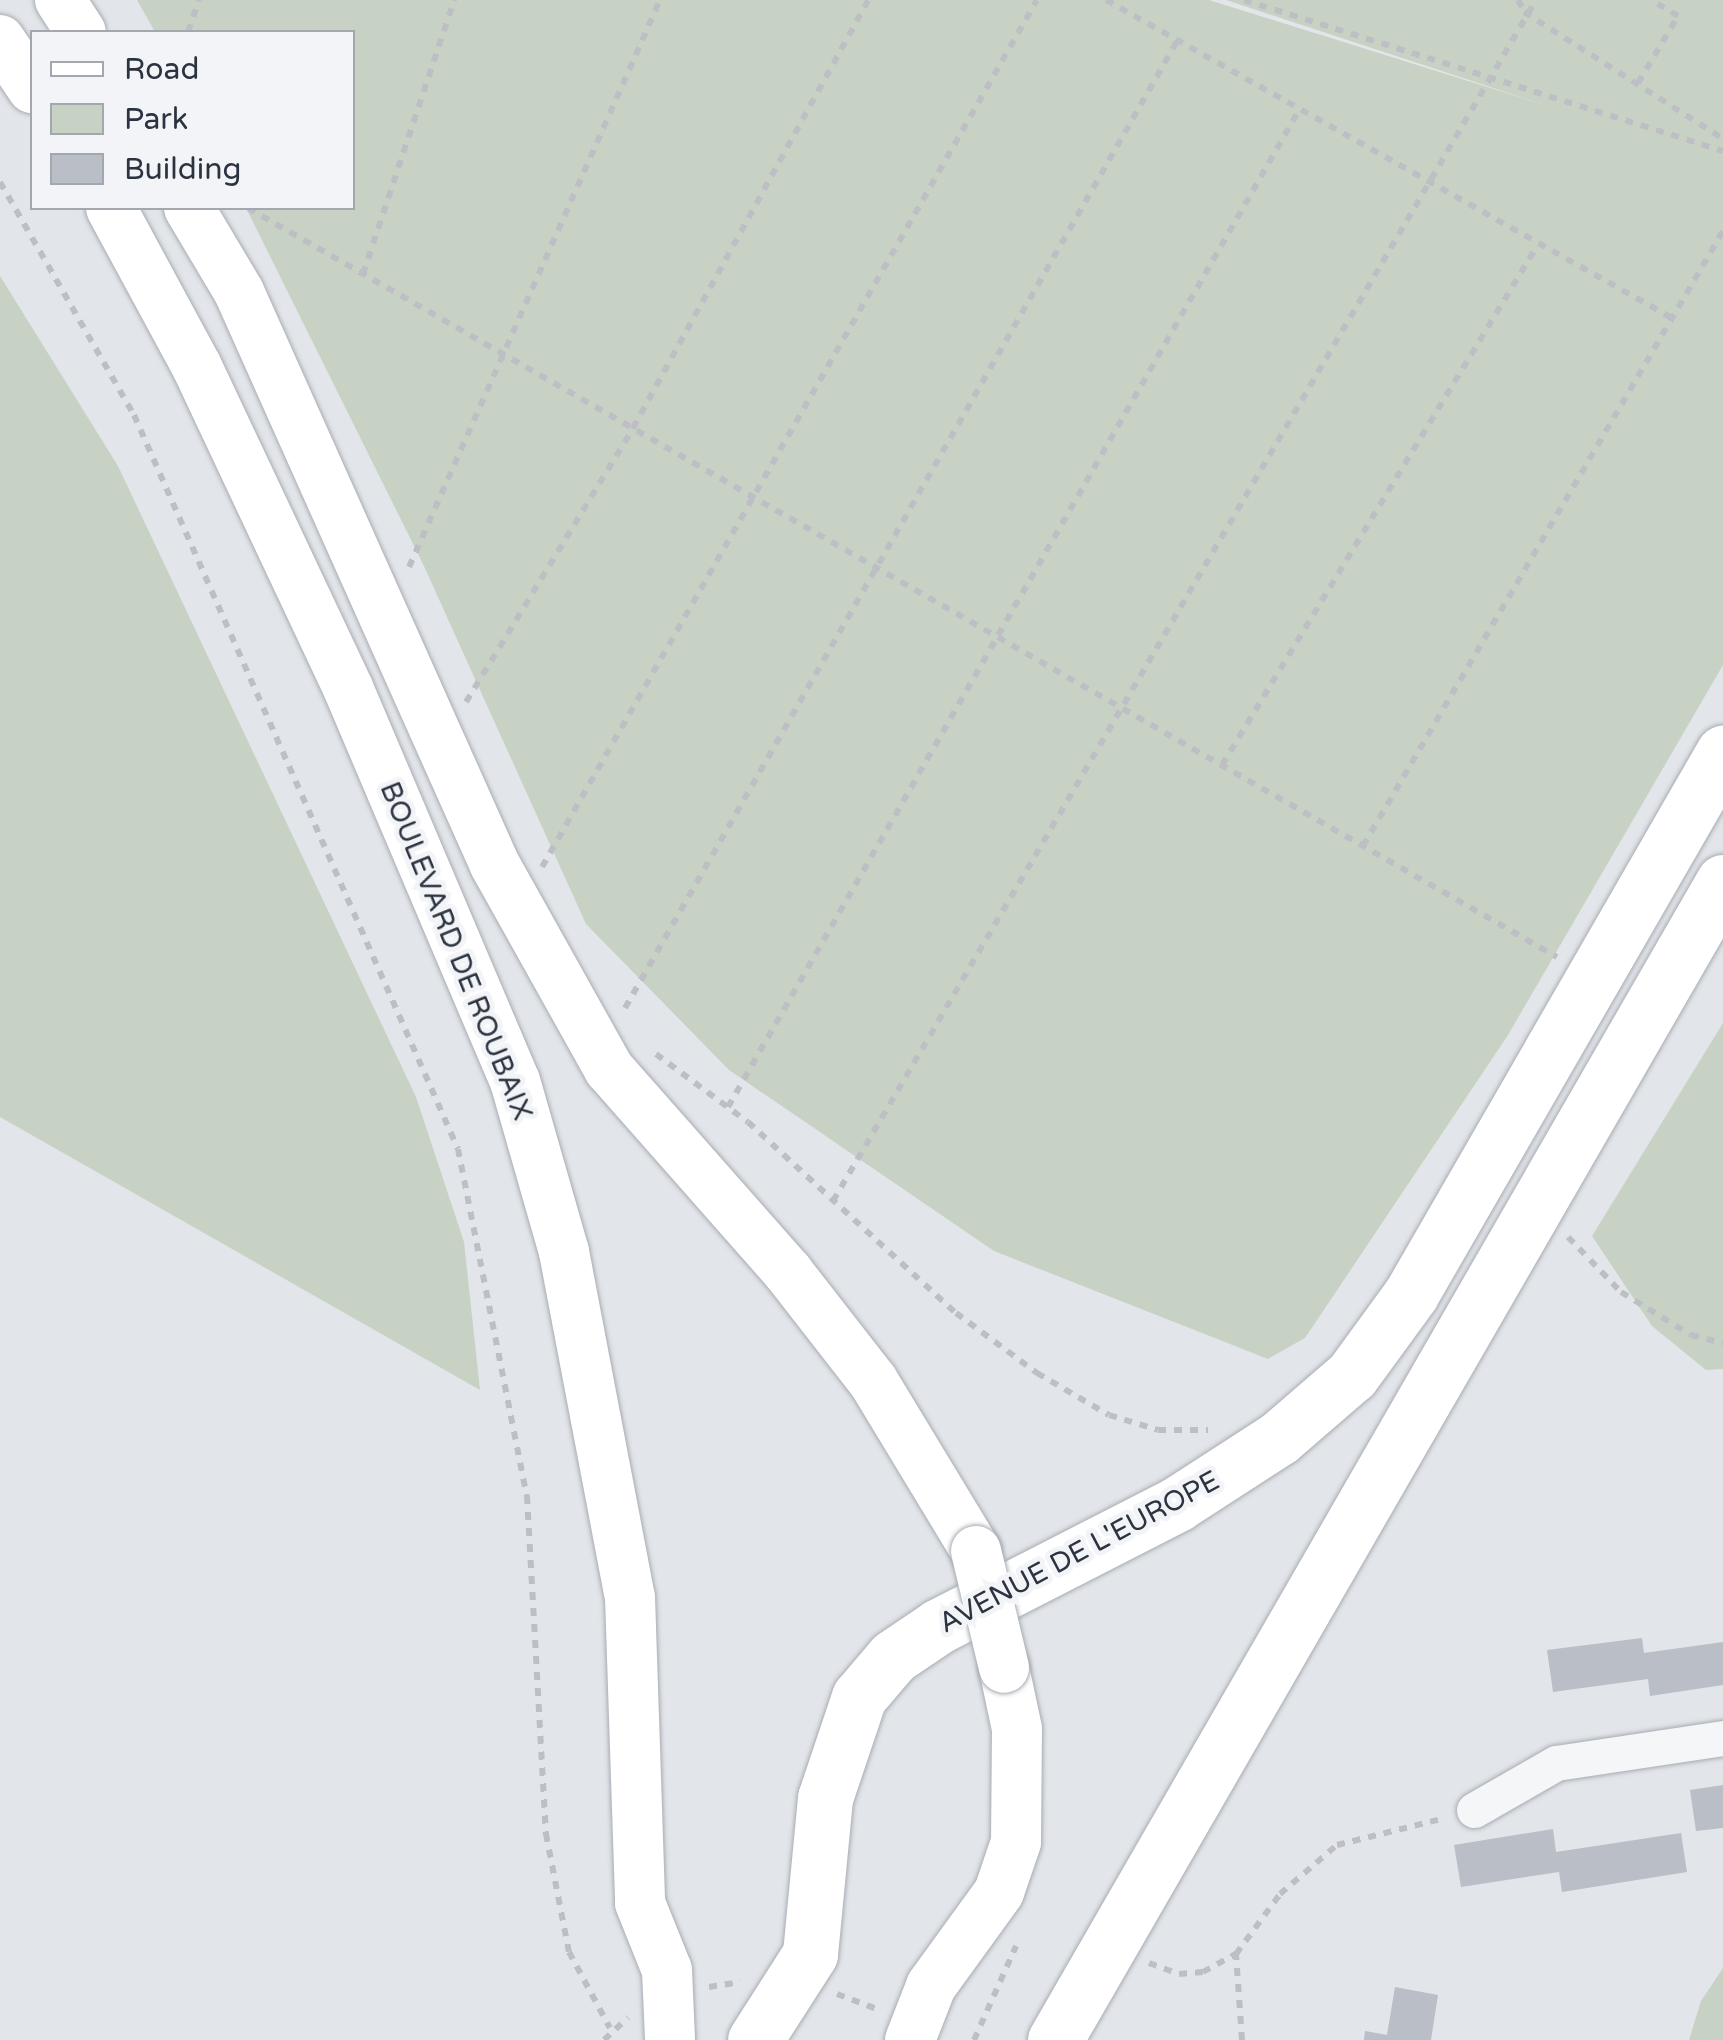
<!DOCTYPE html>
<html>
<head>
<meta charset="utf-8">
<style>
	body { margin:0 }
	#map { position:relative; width:1723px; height:2040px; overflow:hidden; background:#e2e5e9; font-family:"Varela Round",sans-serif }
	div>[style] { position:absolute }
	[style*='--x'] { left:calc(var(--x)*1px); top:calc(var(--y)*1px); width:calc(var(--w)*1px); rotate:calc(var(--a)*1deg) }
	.green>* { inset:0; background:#c8d2c4 }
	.building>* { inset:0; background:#babec6 }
	.path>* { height:6px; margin-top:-3px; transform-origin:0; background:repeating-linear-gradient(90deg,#bdbfc4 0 8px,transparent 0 16px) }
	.roads { filter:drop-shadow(0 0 2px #a8acb3) drop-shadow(0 0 2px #a8acb3) }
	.minor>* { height:35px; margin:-17.5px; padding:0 17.5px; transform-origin:17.5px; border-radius:17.5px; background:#f5f6f8 }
	.secondary>* { height:50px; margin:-25px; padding:0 25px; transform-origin:25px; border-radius:25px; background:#fff }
	.primary>* { height:55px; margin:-27.5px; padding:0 27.5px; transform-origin:27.5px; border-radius:27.5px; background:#fff }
	.bridges { filter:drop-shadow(0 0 2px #a8acb3) drop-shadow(0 0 2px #a8acb3) }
	.secondary-bridge>* { height:50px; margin:-25px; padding:0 25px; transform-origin:25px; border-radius:25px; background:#fff }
	span { translate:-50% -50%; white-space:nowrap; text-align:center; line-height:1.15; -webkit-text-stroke:10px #f2f4f7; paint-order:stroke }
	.street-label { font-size:28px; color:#2c3340 }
	.legend { position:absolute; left:30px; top:30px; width:325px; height:180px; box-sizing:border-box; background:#f2f4f7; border:2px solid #a3a7ae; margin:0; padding:12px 18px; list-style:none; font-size:30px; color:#2c3340 }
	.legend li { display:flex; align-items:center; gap:20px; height:50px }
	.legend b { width:50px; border:2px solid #a3a7ae }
</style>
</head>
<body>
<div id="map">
	<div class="green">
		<i style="clip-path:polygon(137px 0,1209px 0,1545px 105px,1226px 0,1723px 0,1723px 665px,1508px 1035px,1305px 1338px,1268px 1359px,994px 1251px,729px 1070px,586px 924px,423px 564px,246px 208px,352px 208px,352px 32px,155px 32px)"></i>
		<i style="clip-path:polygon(0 276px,118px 466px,416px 1097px,464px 1242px,480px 1390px,0 1117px)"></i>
		<i style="clip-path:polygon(1723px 1023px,1723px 1369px,1706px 1370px,1652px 1326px,1592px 1236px)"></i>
		<i style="clip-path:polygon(1723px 1968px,1723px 2040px,1689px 2040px,1701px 2001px)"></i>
	</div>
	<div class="building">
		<i style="clip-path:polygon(1642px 1638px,1644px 1653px,1723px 1642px,1723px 1685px,1650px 1696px,1648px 1679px,1553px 1692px,1547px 1650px)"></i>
		<i style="clip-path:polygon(1723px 1785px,1723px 1828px,1696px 1831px,1690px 1790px)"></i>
		<i style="clip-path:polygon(1553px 1829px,1556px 1852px,1681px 1833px,1687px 1872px,1562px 1892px,1559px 1872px,1461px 1887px,1454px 1845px)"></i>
		<i style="clip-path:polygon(1395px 1987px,1438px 1995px,1431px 2040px,1364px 2040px,1365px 2031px,1387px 2035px)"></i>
	</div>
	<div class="path">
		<i style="--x:1106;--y:0;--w:649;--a:29.33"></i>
		<i style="--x:1244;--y:0;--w:502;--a:17.5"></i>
		<i style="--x:1518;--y:0;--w:13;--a:63"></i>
		<i style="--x:1524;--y:12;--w:236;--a:32.5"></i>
		<i style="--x:188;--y:32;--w:34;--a:-71"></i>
		<i style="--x:1638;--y:83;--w:78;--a:-59.2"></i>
		<i style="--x:1678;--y:16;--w:31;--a:-149"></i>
		<i style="--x:0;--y:182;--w:269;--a:60.1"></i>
		<i style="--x:134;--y:415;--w:802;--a:66.18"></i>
		<i style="--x:458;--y:1149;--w:354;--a:78.8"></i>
		<i style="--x:527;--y:1496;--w:339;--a:86.8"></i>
		<i style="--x:546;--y:1834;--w:120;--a:79"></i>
		<i style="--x:569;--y:1952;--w:86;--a:61.7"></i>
		<i style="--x:248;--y:208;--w:1508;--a:29.78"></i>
		<i style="--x:363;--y:274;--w:289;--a:-71.6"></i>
		<i style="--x:409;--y:567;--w:620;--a:-66.12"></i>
		<i style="--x:466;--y:702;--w:321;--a:-58.6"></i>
		<i style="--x:633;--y:428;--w:488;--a:-61.2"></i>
		<i style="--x:1222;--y:765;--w:607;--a:-58.74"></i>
		<i style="--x:1363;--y:846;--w:713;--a:-59.66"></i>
		<i style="--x:542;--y:867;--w:998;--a:-60.28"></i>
		<i style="--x:625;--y:1008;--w:1113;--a:-60.28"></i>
		<i style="--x:656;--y:1054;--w:114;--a:36.5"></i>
		<i style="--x:748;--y:1122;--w:282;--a:42.6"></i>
		<i style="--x:956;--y:1313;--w:101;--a:36.5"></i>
		<i style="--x:1037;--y:1373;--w:83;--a:30.3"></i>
		<i style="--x:1109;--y:1415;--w:51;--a:17"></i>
		<i style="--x:1158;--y:1430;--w:50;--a:0"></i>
		<i style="--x:728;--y:1107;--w:1149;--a:-60.2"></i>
		<i style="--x:833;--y:1201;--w:1392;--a:-59.66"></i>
		<i style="--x:1568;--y:1237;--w:76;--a:46.1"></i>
		<i style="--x:1621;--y:1292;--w:82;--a:31.6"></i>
		<i style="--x:1691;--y:1335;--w:33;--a:14"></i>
		<i style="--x:1149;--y:1963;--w:32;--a:20"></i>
		<i style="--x:1179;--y:1974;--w:24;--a:-5"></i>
		<i style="--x:1203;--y:1972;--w:38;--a:-29"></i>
		<i style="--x:709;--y:1987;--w:32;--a:-9"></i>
		<i style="--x:837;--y:1994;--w:43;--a:20.6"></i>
		<i style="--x:604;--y:2040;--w:33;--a:-43"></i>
		<i style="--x:974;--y:2040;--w:103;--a:-65.9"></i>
		<i style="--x:1242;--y:2040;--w:86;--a:-94"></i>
		<i style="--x:1236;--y:1954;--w:74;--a:-53.7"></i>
		<i style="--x:1280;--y:1894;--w:75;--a:-40.7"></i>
		<i style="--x:1337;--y:1845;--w:107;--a:-14"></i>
	</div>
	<div class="roads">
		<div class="minor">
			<i style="--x:1474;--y:1810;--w:95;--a:-29.8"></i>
			<i style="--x:1556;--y:1763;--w:169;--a:-8.5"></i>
		</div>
		<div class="secondary">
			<i style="--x:60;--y:0;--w:38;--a:57"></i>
			<i style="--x:0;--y:40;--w:58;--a:56.3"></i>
			<i style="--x:111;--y:208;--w:181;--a:61.6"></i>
			<i style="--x:197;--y:367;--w:355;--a:64.8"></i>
			<i style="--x:348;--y:688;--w:427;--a:67"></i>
			<i style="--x:515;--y:1081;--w:178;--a:74"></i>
			<i style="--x:564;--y:1252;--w:351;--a:79.2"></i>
			<i style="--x:630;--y:1597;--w:306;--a:88.1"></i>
			<i style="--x:640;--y:1903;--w:72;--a:68.1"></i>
			<i style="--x:667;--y:1970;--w:70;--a:87.5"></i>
			<i style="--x:189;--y:208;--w:98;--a:59.2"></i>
			<i style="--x:239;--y:292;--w:628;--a:65.93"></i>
			<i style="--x:495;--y:865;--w:234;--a:60.8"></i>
			<i style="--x:609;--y:1069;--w:271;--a:48.6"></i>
			<i style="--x:788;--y:1272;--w:138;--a:52.1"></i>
			<i style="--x:873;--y:1381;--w:199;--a:58.8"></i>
			<i style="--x:910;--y:2040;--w:58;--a:-68.7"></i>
			<i style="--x:931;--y:1986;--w:116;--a:-54.1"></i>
			<i style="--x:999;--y:1892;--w:53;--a:-71.2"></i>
			<i style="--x:1016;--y:1842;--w:113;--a:-89.5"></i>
			<i style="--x:1017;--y:1729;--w:62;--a:-102"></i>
		</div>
		<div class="primary">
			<i style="--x:755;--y:2040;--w:102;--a:-57.4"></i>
			<i style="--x:810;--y:1954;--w:157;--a:-84.5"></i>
			<i style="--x:825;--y:1798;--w:107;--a:-71.4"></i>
			<i style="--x:859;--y:1697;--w:52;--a:-49.6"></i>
			<i style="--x:893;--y:1657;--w:55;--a:-34"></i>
			<i style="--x:939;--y:1626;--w:267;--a:-27.1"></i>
			<i style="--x:1177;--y:1504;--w:121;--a:-32.9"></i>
			<i style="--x:1279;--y:1438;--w:96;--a:-40.8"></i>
			<i style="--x:1352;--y:1375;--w:100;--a:-53.9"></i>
			<i style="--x:1411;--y:1294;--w:625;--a:-60.03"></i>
			<i style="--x:1055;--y:2040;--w:1337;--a:-60.02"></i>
		</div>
	</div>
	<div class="bridges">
		<div class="secondary-bridge">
			<i style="--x:976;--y:1551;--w:120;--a:76.5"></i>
		</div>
	</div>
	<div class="street-label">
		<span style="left:456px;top:951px;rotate:68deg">BOULEVARD DE ROUBAIX</span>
		<span style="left:1079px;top:1552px;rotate:-28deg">AVENUE DE L'EUROPE</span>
	</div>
	<ul class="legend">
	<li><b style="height:12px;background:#fff"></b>Road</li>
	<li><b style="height:28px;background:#c8d2c4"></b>Park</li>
	<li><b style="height:28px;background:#babec6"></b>Building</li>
	</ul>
</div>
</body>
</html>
